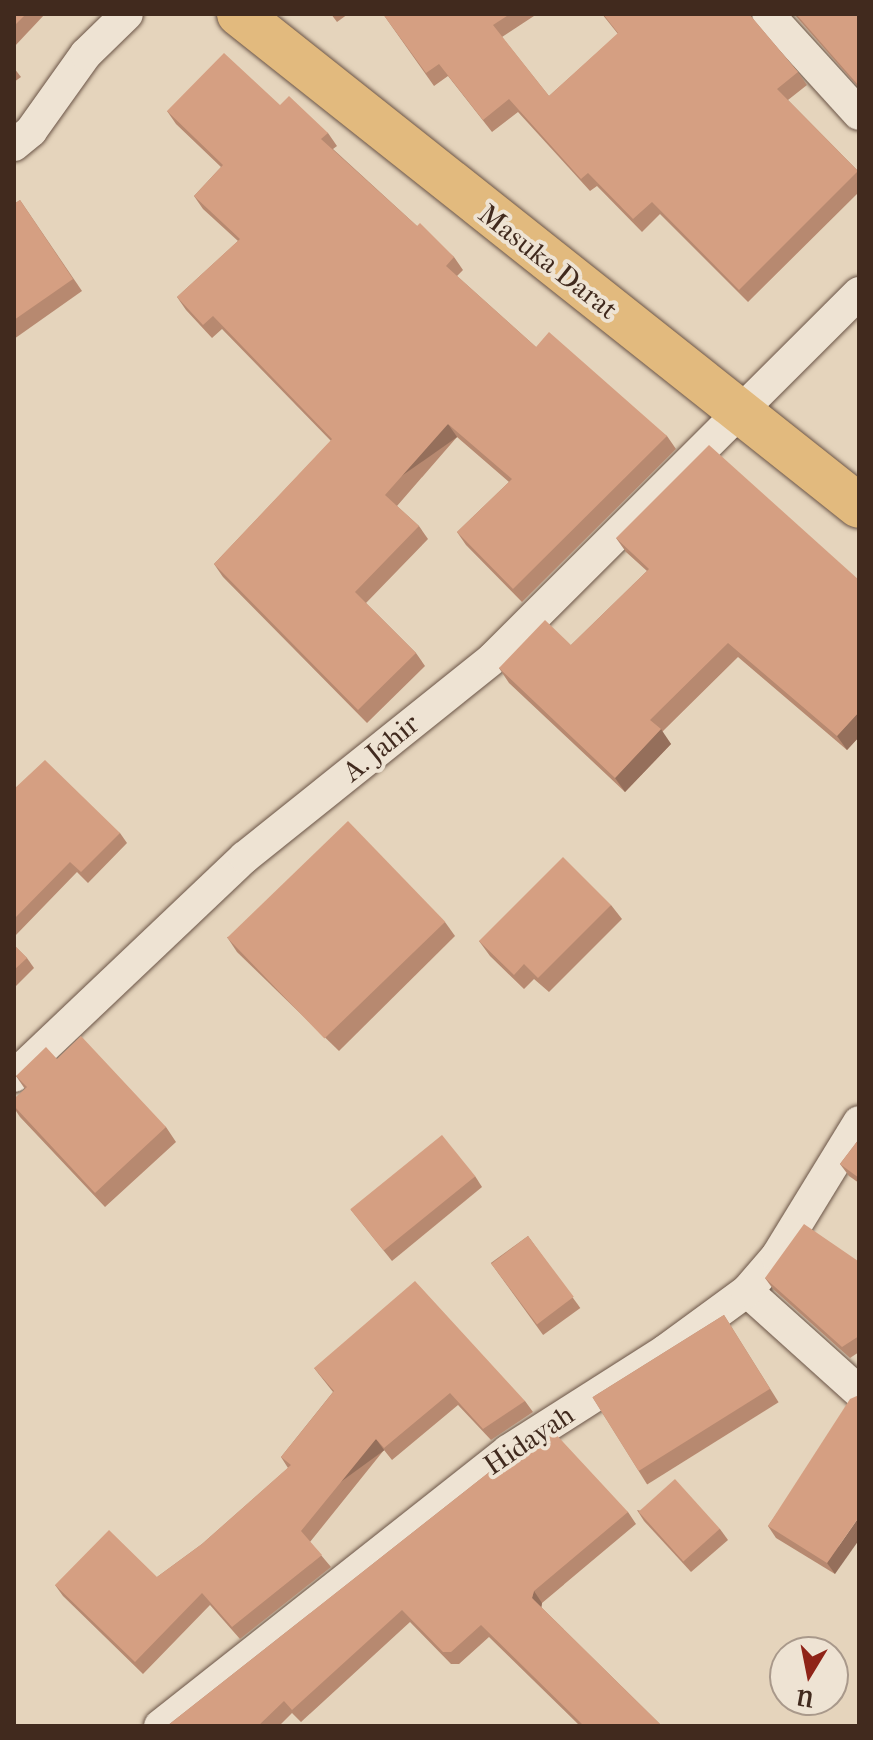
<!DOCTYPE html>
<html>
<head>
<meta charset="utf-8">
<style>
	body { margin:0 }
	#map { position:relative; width:873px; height:1740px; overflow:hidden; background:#e5d4bc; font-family:"IM FELL French Canon",serif }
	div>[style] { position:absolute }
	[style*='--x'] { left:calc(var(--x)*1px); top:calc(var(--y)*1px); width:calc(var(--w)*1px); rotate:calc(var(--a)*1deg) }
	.roads { filter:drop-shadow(0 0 2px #6a5446) drop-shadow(0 0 2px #6a5446) }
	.street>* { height:32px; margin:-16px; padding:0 16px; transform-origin:16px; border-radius:16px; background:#eee3d3 }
	.primary>* { height:44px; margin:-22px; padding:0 22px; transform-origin:22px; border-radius:22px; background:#e2ba7e }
	.wall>* { inset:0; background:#b78970; transform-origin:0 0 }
	.shaded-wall>* { inset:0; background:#956f5b; transform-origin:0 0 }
	.building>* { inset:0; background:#d59f82; transform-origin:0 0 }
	span { translate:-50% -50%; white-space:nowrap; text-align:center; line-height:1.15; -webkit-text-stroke:8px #eee3d3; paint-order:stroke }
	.street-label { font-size:28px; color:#412a1e }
	.frame { position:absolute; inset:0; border:16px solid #412a1e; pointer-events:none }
	.north { position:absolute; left:769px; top:1636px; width:80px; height:80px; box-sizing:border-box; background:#eee3d3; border:2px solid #a9998b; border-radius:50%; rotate:190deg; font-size:22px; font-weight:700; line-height:32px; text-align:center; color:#412a1e }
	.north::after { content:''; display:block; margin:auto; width:28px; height:36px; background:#8f2418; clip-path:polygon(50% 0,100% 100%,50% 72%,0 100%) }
</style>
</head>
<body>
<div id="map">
	<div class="roads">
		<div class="street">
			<i style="--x:768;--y:14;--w:135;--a:47.7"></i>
			<i style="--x:14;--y:145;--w:22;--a:-39"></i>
			<i style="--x:31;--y:131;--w:95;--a:-54.5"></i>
			<i style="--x:86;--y:54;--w:57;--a:-44.3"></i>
			<i style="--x:14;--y:1076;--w:318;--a:-43.5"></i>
			<i style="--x:245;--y:857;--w:318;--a:-38.7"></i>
			<i style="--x:493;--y:658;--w:517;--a:-44.92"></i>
			<i style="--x:747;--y:1291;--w:151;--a:42"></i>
			<i style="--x:160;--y:1726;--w:444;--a:-38.3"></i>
			<i style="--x:508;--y:1451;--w:186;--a:-32.5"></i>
			<i style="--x:665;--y:1351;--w:102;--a:-36.2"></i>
			<i style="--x:747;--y:1291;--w:46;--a:-49.4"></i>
			<i style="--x:777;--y:1256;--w:157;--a:-58.5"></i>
		</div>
		<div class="primary">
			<i style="--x:239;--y:14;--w:791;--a:38.43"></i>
		</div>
	</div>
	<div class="wall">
		<i style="clip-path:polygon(14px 14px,45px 14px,14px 47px)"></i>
		<i style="clip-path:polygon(331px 14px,348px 14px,337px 22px)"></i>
		<i style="clip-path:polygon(383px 14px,537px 14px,502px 37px,549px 96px,618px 34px,602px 14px,749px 14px,798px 72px,807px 85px,788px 100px,858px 171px,859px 192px,748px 302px,660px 214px,642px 232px,597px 186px,590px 191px,518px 112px,492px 132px,448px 76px,434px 86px)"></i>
		<i style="clip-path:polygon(794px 14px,859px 14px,859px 88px)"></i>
		<i style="clip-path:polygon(14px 68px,21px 77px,14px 82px)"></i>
		<i style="clip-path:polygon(280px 105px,328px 133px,337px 146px,333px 149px,417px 226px,454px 257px,463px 270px,457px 276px,536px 347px,667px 436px,676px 449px,522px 602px,466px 545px,457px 532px,509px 482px,457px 437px,397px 506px,419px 526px,428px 539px,366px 603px,416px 653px,425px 666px,367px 723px,223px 577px,214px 564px,331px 441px,222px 329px,212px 338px,186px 310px,177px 297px,238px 241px,203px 209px,194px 196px,221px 167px,176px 124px,167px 111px)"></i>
		<i style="clip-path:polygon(20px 200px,82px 291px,14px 339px,14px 204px)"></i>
		<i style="clip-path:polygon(616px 538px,859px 580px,859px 737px,847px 750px,738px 657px,662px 732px,671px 744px,625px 792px,509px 683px,499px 668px,571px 645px,647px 571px,626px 552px)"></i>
		<i style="clip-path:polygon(14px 789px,120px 833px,127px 843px,88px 883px,77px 872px,14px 937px)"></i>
		<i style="clip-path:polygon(611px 905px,622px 919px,549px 992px,534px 979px,524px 989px,490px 956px,479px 941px)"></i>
		<i style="clip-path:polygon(445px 922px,455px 936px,339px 1051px,237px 952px,227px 937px)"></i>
		<i style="clip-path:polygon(14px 945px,27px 958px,34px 968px,14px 988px)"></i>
		<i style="clip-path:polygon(57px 1059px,166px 1127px,176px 1142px,105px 1207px,20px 1117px,14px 1108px,14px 1099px,25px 1089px,16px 1076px)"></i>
		<i style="clip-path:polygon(859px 1139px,859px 1183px,849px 1176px,840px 1164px)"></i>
		<i style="clip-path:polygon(475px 1176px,482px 1187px,392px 1261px,351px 1210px)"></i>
		<i style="left:528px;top:1236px;width:89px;height:46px;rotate:54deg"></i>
		<i style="clip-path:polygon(859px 1259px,859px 1352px,850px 1358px,773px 1289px,765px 1278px,858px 1261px)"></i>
		<i style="left:724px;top:1315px;width:103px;height:155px;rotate:58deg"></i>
		<i style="clip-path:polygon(314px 1368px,525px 1401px,533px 1412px,491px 1440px,458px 1405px,392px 1460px,384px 1450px,310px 1542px,331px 1567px,240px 1639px,210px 1605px,143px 1674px,63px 1596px,55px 1585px,157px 1577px,202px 1544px,288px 1468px,281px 1457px,333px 1392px)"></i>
		<i style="clip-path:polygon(859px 1395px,835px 1574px,776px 1538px,768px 1526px)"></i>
		<i style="clip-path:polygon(511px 1455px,628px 1512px,636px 1524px,542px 1603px,541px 1607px,662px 1726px,580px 1726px,489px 1637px,459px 1664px,451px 1664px,410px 1622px,301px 1722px,292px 1713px,279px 1726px,167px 1726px)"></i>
		<i style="clip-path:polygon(637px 1510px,720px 1529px,728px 1540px,691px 1572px,644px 1521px)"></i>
	</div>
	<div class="shaded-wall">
		<i style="left:448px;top:424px;width:16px;height:95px;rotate:55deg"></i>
		<i style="clip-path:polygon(859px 712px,859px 737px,847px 750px,837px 736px)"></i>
		<i style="clip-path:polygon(661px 729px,671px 744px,625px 792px,615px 778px)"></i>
		<i style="left:376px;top:1439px;width:14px;height:119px;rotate:54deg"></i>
		<i style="clip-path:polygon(859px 1517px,859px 1540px,835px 1574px,827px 1563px)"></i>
		<i style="clip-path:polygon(534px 1591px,542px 1603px,541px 1610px,532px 1598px)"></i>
	</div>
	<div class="building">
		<i style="clip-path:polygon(14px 14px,26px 14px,14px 26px)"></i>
		<i style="clip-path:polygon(383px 14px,510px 14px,493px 25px,549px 96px,618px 33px,603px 14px,749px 14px,798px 72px,777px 89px,858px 171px,739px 290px,652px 202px,633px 219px,588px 173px,581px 179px,509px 99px,483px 120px,439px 64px,426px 73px)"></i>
		<i style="clip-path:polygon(796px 14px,859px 14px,859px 86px)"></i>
		<i style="clip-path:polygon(224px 53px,280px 105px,289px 96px,328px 133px,321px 139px,417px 226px,420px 223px,454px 257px,446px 266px,536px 347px,549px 332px,667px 436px,513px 589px,457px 532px,512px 479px,448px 424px,385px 495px,419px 526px,355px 592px,416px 653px,358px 710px,214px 564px,332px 439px,213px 316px,203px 325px,177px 297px,240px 239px,194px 196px,223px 165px,167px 111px)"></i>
		<i style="clip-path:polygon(20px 200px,73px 279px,14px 320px,14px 204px)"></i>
		<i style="clip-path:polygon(709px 445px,859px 580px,859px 712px,837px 736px,728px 643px,650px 720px,661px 729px,615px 778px,499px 668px,545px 620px,571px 645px,649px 569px,616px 538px)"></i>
		<i style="clip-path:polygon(45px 760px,120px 833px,81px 872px,70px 862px,14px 919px,14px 789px)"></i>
		<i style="left:348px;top:821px;width:140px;height:168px;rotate:46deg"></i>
		<i style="clip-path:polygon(563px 857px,611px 905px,538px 978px,524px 964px,514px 975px,479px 941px)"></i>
		<i style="clip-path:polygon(14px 945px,27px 958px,14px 970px)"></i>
		<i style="clip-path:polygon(81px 1036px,166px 1127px,95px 1193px,14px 1106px,14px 1099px,27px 1087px,16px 1076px,46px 1047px,57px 1059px)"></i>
		<i style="left:442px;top:1135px;width:53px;height:118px;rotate:51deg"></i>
		<i style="clip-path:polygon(859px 1139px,859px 1178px,840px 1164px)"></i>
		<i style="clip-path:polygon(804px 1224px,858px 1261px,859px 1259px,859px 1336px,842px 1347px,765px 1278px)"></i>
		<i style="left:528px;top:1236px;width:76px;height:46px;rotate:53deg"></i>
		<i style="clip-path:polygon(415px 1281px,525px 1401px,483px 1429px,450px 1393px,384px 1448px,376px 1439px,301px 1531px,322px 1555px,232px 1627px,202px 1593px,135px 1662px,55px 1585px,109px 1530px,157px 1577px,202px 1544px,291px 1465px,281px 1457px,334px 1391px,314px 1368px)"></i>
		<i style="left:724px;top:1315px;width:87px;height:155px;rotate:58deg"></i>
		<i style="clip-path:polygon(859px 1395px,859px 1517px,827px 1563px,768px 1526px,850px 1399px)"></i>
		<i style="clip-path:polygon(551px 1429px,628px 1512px,534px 1591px,532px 1598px,662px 1726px,584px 1726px,481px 1625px,451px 1652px,443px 1652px,402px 1610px,292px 1710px,284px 1701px,258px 1726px,167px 1726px,511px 1455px)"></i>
		<i style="left:675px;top:1479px;width:67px;height:49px;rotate:48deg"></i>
	</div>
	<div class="street-label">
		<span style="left:548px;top:262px;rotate:38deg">Masuka Darat</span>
		<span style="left:381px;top:748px;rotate:-39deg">A. Jahir</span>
		<span style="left:529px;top:1440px;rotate:-34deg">Hidayah</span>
	</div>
	<div class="frame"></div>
	<div class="north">U</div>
</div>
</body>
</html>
